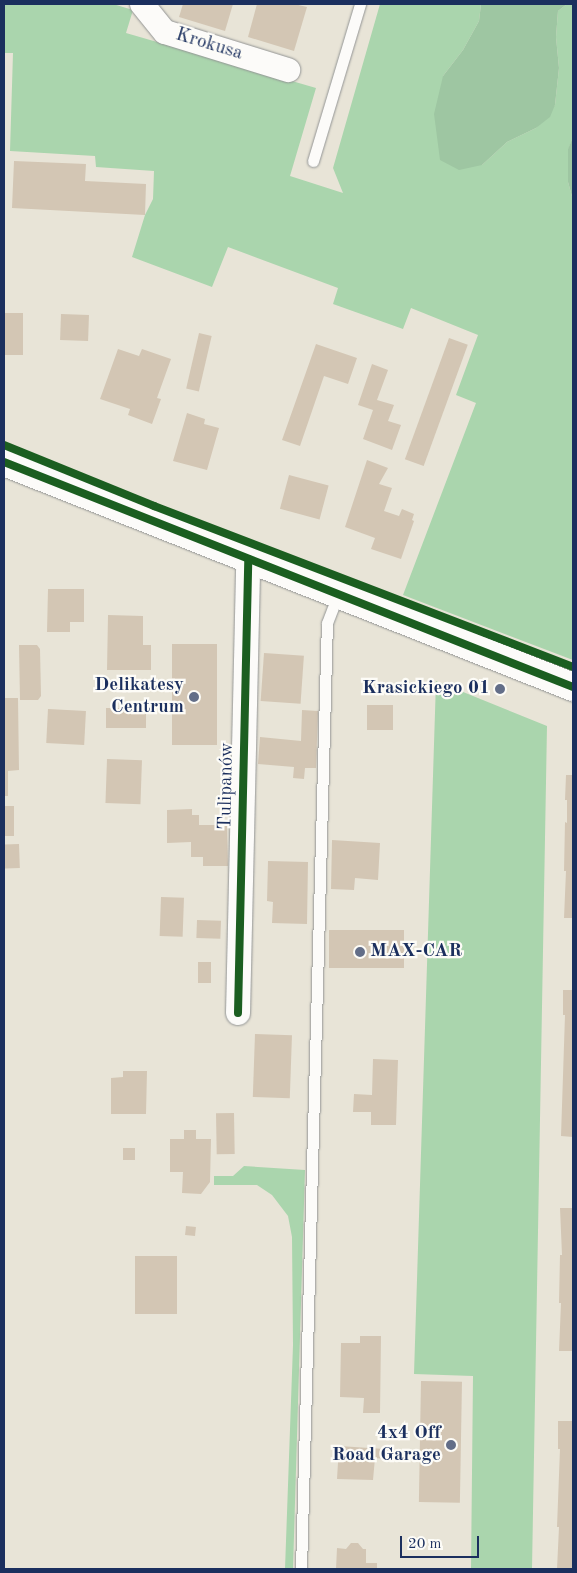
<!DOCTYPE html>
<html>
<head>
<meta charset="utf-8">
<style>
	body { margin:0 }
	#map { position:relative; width:577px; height:1573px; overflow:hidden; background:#e8e4d7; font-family:"Old Standard TT",serif }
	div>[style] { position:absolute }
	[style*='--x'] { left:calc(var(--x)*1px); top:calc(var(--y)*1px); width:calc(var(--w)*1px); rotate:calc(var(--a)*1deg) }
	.green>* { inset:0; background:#aad5ad }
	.forest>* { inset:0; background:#9ec6a2 }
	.building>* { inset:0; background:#d3c6b4; transform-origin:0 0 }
	.roads { filter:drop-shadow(0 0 1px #929494) drop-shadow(0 0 1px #929494) }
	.lane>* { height:11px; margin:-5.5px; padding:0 5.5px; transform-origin:5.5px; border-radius:5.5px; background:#fcfbf9 }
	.street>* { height:24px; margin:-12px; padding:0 12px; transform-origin:12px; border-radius:12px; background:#fcfbf9 }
	.secondary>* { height:28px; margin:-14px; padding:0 14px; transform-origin:14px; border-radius:14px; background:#fcfbf9 }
	.cycleway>* { height:8px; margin:-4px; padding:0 4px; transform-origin:4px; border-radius:4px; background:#1b5e20 }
	.dots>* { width:14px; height:14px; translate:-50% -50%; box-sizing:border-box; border:2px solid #fdfcf7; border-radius:50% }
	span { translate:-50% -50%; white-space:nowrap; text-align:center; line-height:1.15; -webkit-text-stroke:4.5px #fdfcf7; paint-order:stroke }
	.street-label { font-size:19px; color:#1b2f5e }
	.poi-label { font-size:19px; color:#1b2f5e; font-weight:700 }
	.right { translate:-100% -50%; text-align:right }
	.left { translate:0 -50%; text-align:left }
	.frame { position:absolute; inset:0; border:5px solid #1b2f5e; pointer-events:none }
	.scale { position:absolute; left:400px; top:1536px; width:79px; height:22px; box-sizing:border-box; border:2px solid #1b2f5e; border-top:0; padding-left:6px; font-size:15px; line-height:18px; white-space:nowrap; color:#1b2f5e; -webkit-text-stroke:4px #fdfcf7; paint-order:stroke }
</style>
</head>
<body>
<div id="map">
	<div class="green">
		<i style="clip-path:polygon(4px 4px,113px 4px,133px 10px,126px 33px,316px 88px,290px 176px,343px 193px,333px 168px,380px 4px,481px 4px,479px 21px,463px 50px,443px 76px,482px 165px,507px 142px,536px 128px,555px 105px,559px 68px,556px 37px,558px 11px,567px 4px,573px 4px,573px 137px,568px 150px,568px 182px,573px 200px,573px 660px,403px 595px,476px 403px,456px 395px,478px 335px,411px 308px,403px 329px,333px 304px,338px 288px,228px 247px,212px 287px,132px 257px,145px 215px,153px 199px,154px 171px,96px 167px,95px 156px,10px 151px,13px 53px,4px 53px)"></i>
		<i style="clip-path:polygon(436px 681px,547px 726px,532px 1569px,471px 1569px,473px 1376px,414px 1374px)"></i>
		<i style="clip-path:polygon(244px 1166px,305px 1170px,293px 1569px,285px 1569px,293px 1345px,292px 1237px,288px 1216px,272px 1195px,257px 1185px,214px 1185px,214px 1176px,233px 1176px)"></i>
	</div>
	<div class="forest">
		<i style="clip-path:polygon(481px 4px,567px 4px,558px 11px,556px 37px,559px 68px,555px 105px,550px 117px,536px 128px,507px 142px,482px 165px,459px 170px,440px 160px,434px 114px,443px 76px,463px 50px,479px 21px)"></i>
		<i style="clip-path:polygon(573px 137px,573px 200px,568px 182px,568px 149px)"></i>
	</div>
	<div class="building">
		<i style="clip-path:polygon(183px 4px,233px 4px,225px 31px,179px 17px)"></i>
		<i style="clip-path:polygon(257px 4px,294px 4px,307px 7px,294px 51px,248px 37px)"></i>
		<i style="clip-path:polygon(14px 161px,86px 164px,85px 181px,146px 184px,145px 215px,12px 208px)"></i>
		<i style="left:4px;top:313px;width:19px;height:42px"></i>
		<i style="left:61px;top:314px;width:28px;height:26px;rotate:2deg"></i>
		<i style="left:199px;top:333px;width:13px;height:57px;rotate:13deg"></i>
		<i style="left:449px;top:338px;width:20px;height:129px;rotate:20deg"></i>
		<i style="clip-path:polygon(316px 344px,357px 358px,348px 384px,324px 376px,300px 446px,282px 440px)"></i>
		<i style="clip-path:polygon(118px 349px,139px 356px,142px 349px,171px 359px,157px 398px,161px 399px,152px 424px,128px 415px,130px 409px,100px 399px)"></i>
		<i style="clip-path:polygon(372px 364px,388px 370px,377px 400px,394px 405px,388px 421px,401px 425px,392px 450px,363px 439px,373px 410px,358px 405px)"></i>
		<i style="clip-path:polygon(187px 413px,205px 419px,204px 424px,219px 428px,207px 470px,173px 461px)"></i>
		<i style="clip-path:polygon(367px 460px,388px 468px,379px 484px,392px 488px,384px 511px,399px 516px,402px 509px,414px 514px,412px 520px,414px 521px,401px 559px,371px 549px,375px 538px,345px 527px)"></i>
		<i style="left:289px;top:475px;width:41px;height:35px;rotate:15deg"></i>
		<i style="clip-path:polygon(48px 589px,84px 589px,84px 622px,70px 622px,70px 632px,47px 632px)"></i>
		<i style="clip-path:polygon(108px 615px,143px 616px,143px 645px,151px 645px,151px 670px,107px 670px)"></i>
		<i style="left:172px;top:644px;width:45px;height:101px"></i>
		<i style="clip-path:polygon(19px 645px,37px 645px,40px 649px,41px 696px,38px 700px,20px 700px)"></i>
		<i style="left:264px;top:653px;width:40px;height:48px;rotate:4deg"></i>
		<i style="clip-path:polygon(4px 698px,18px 698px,19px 770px,8px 771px,8px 796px,4px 796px)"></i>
		<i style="left:367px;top:705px;width:26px;height:25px"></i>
		<i style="left:106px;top:708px;width:40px;height:20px"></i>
		<i style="left:48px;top:709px;width:38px;height:34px;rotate:3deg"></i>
		<i style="clip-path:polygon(302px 710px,318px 711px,316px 768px,305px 768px,304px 779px,293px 778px,294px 767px,258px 764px,260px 737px,301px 741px)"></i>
		<i style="left:107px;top:759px;width:35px;height:44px;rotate:2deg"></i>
		<i style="clip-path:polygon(566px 775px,573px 775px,573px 918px,564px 918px,566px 871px,564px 871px,565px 822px,567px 823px,567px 800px,565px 800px)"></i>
		<i style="left:4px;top:806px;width:10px;height:30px"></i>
		<i style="clip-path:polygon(192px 809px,192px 815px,199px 815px,199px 825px,227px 825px,228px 866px,203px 866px,203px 857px,191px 857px,191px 842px,167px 843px,167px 810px)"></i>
		<i style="clip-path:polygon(332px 840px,380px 843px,378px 880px,355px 878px,354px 890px,331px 889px)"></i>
		<i style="left:19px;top:844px;width:24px;height:15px;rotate:88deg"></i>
		<i style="clip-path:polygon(268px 861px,308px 862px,307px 924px,272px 923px,273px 902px,267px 901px)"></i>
		<i style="left:161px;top:897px;width:23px;height:39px;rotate:2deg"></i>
		<i style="left:197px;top:920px;width:24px;height:18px;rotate:2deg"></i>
		<i style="left:329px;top:930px;width:75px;height:38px"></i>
		<i style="left:198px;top:962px;width:13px;height:21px"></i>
		<i style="clip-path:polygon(563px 990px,573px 990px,573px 1137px,561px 1136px,565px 1015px,563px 1015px)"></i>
		<i style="left:255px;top:1034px;width:37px;height:63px;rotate:2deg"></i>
		<i style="clip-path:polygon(373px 1059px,398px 1060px,396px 1125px,371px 1125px,371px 1112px,353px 1112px,354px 1094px,372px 1095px)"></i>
		<i style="clip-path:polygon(123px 1071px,147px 1071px,146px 1114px,111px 1114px,111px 1078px,123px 1077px)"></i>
		<i style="left:234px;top:1113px;width:41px;height:18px;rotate:89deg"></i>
		<i style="clip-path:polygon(184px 1130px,196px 1130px,196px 1139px,211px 1139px,210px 1182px,201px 1194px,182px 1193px,183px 1172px,170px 1172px,170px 1139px,184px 1139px)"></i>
		<i style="left:123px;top:1148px;width:12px;height:12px"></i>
		<i style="clip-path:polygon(560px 1208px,573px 1208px,573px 1351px,559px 1351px,561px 1303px,559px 1303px,560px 1255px,562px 1255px)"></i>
		<i style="left:186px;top:1226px;width:10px;height:9px;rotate:6deg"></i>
		<i style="left:135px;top:1256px;width:42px;height:58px"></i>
		<i style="clip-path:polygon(360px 1336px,381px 1336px,380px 1413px,363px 1413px,364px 1398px,340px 1397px,341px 1343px,360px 1343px)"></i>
		<i style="left:421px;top:1381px;width:41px;height:121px;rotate:1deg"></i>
		<i style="clip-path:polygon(558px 1421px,573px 1421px,573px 1569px,557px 1569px,559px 1527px,557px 1527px,560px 1449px,558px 1449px)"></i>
		<i style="clip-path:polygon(339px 1446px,385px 1449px,385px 1459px,375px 1458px,373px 1480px,337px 1479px)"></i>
		<i style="clip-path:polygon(351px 1543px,358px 1543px,363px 1549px,366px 1549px,366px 1563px,377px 1563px,377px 1569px,336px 1569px,337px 1548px,346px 1549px)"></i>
	</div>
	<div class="roads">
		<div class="lane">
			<i style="--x:313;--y:161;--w:164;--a:-73.3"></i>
			<i style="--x:301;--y:1569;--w:946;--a:-88.43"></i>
			<i style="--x:327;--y:623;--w:31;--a:-69"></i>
		</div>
		<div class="street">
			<i style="--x:142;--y:4;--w:36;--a:51"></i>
			<i style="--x:165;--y:32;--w:129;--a:17.2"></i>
			<i style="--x:238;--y:1013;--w:454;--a:-88.7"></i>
		</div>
		<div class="secondary">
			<i style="--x:4;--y:462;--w:612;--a:21.58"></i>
		</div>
	</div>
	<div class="cycleway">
		<i style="--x:4;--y:445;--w:162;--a:22.1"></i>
		<i style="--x:154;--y:506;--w:449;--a:21"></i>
		<i style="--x:4;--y:462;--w:612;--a:21.58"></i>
		<i style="--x:238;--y:1013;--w:454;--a:-88.7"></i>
	</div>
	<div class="dots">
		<i style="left:500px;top:689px;background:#636e88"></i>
		<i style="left:194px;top:697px;background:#636e88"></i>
		<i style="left:360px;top:952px;background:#636e88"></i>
		<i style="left:451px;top:1445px;background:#636e88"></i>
	</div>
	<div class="street-label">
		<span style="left:209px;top:45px;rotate:17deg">Krokusa</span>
		<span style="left:227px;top:786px;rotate:-89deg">Tulipanów</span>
	</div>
	<div class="poi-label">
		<span class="right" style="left:184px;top:697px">Delikatesy<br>Centrum</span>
		<span class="right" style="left:490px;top:689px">Krasickiego 01</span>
		<span class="left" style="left:370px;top:952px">MAX-CAR</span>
		<span class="right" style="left:441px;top:1445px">4x4 Off<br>Road Garage</span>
	</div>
	<div class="frame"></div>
	<div class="scale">20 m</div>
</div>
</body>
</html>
